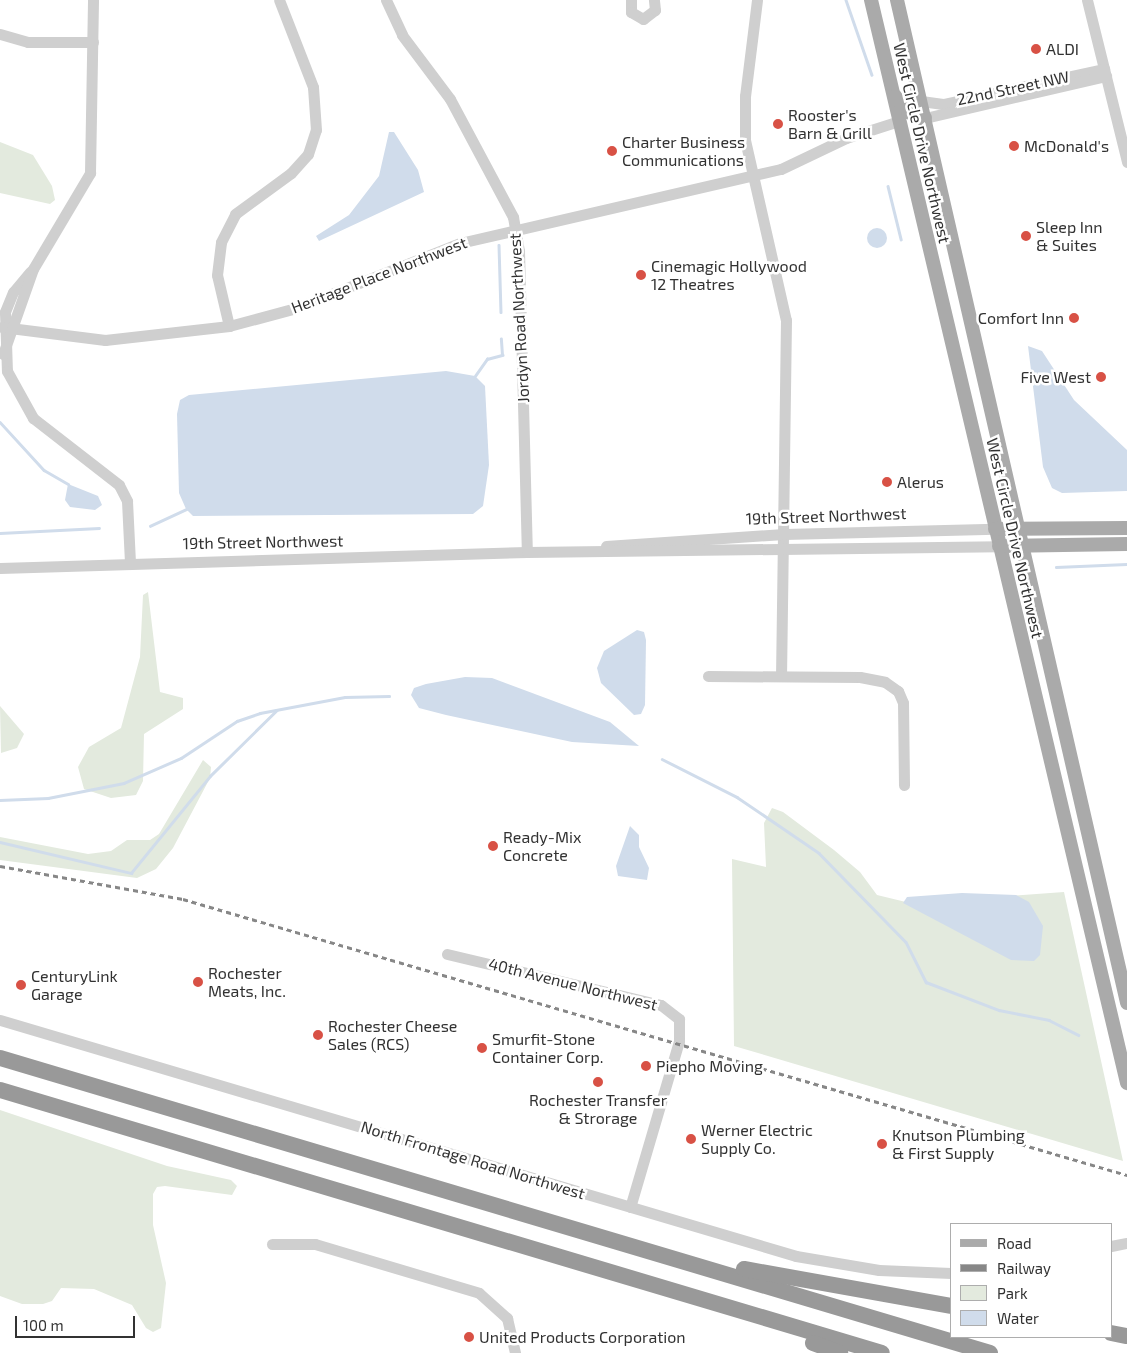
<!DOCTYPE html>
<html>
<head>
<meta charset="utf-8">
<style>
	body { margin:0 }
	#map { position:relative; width:1127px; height:1353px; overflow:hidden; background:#fff; font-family:"Exo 2",sans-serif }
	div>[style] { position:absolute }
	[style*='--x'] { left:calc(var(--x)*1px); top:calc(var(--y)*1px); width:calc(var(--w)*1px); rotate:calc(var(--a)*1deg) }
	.green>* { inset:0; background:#e3eade }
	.water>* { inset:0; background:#d0dceb }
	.round { border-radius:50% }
	.stream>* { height:2.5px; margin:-1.25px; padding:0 1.25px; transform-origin:1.25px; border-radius:1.25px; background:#d0dceb }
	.minor>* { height:11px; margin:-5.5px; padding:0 5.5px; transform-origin:5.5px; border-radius:5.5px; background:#cfcfcf }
	.major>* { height:14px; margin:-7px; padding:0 7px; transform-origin:7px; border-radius:7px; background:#aaa }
	.highway>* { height:16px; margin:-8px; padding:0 8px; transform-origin:8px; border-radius:8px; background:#999 }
	.rail>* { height:2.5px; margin-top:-1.25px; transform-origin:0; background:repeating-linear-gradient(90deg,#878787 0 5px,transparent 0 9px) }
	.dots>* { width:14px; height:14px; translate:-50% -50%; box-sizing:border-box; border:2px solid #fff; border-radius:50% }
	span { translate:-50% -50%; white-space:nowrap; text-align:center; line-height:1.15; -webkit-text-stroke:5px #fff; paint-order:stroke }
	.poi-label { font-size:16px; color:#323232 }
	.left { translate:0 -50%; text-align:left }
	.right { translate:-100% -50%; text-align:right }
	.street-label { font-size:16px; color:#323232 }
	.legend { position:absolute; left:950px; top:1223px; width:162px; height:115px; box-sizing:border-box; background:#fff; border:1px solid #adadad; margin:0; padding:6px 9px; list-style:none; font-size:15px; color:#323232 }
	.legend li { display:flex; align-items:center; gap:10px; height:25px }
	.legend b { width:25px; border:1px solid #adadad }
	.scale { position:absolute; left:15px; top:1316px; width:120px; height:22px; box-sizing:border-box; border:2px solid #323232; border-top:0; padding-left:6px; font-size:15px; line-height:18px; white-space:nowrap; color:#323232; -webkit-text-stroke:4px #fff; paint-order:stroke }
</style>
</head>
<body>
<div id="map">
	<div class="green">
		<i style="clip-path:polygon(0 142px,33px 155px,52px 186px,55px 200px,50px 204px,0 193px)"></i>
		<i style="clip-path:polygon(148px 592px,160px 692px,183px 698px,183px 709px,144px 734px,143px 781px,136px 795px,111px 798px,84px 789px,78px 767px,89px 747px,121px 728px,140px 657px,143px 595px)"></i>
		<i style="clip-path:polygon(0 706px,24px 734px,17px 748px,1px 753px)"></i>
		<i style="clip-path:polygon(203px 760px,211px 767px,210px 778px,173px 848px,156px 869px,137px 878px,0 860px,0 837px,88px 854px,111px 851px,127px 840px,150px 840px,159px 834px)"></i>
		<i style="clip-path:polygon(772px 808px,783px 812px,834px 850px,860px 872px,877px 895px,910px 903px,1064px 892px,1123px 1161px,734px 1046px,732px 859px,766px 867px,764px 823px)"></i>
		<i style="clip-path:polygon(0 1110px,167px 1166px,231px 1180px,237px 1186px,232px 1195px,165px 1186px,157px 1187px,153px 1194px,153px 1225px,166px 1283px,161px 1328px,153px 1332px,146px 1328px,132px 1305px,94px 1289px,61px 1288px,52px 1301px,43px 1304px,22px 1304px,0 1296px)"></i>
	</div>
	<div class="water">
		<i style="clip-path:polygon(389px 132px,394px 132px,418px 170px,424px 192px,319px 241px,316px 236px,349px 215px,379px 176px)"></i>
		<i class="round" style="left:867px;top:228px;width:20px;height:20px"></i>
		<i style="clip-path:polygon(1028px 346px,1042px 351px,1074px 400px,1127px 450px,1127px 491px,1062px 493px,1052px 488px,1043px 467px)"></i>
		<i style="clip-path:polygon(446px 371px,475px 376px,485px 386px,489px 465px,483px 506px,473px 514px,193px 516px,186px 509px,179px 493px,177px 414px,180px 400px,189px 395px)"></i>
		<i style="clip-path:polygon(68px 484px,98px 496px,102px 505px,95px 510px,70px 507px,65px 500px)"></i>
		<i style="clip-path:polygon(637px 630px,644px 632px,646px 640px,645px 705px,641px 714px,634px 715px,601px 683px,597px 668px,604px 651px)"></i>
		<i style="clip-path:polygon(465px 677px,492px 678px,610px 722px,639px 746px,572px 742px,446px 715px,419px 708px,411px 695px,414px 688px,426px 684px)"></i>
		<i style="clip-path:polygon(630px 826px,639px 835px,639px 847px,649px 868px,647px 880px,618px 876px,616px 866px)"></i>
		<i style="clip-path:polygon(962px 893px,1016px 895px,1029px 902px,1043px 926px,1040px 955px,1034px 961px,1011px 960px,903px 903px,907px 897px)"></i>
	</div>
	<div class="stream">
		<i style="--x:846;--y:0;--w:79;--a:70.9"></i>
		<i style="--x:888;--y:186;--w:55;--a:76.2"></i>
		<i style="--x:499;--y:245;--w:67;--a:88.3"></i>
		<i style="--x:475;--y:376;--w:21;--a:-55"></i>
		<i style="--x:487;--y:359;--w:16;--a:-15"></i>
		<i style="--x:502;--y:355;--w:16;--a:-94"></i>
		<i style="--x:0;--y:422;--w:65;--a:47.5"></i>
		<i style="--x:44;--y:470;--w:28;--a:30"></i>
		<i style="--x:150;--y:526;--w:40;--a:-25"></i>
		<i style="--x:0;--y:533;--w:99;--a:-2.9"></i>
		<i style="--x:1056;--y:567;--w:71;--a:-2.4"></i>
		<i style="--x:662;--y:759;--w:84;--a:26.9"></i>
		<i style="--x:737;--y:797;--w:99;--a:34.3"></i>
		<i style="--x:819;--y:853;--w:124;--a:45.7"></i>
		<i style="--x:906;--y:942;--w:45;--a:63.4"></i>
		<i style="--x:926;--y:982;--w:78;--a:21"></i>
		<i style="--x:999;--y:1010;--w:51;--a:11.3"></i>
		<i style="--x:1049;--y:1020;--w:33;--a:27"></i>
		<i style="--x:0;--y:800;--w:48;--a:-2.4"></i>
		<i style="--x:48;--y:798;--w:77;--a:-11.2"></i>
		<i style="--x:124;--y:783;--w:62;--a:-23.7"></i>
		<i style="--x:181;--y:758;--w:67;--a:-33.5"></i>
		<i style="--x:237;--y:721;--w:24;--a:-19"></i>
		<i style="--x:260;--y:713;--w:86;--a:-10.7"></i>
		<i style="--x:345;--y:697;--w:44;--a:-1.3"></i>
		<i style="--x:0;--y:842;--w:135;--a:13.3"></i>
		<i style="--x:131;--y:873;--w:125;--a:-50.8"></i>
		<i style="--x:210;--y:776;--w:93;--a:-44.6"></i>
	</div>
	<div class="minor">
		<i style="--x:386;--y:0;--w:38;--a:65"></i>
		<i style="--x:402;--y:35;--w:80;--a:53.1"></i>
		<i style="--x:450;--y:99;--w:134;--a:61.9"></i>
		<i style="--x:513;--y:217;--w:35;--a:80"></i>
		<i style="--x:519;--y:251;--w:301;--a:88.5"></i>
		<i style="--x:631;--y:0;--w:12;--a:90"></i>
		<i style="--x:631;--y:12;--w:14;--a:30"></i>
		<i style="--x:643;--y:19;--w:15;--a:-37"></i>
		<i style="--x:655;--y:10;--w:10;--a:-96"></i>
		<i style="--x:757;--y:0;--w:97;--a:97.1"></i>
		<i style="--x:745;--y:96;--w:44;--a:90"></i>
		<i style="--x:745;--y:140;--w:185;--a:77.2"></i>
		<i style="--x:786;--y:320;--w:356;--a:90.8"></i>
		<i style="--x:1087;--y:0;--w:167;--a:76.1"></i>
		<i style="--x:0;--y:34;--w:29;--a:16"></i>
		<i style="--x:28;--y:42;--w:65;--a:0"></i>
		<i style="--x:921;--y:101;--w:22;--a:8"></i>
		<i style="--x:943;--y:104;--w:165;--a:-12.3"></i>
		<i style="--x:925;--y:118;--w:186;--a:-13.1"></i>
		<i style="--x:30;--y:272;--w:26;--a:130"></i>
		<i style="--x:13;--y:292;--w:22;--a:112"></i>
		<i style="--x:5;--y:312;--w:59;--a:88.1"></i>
		<i style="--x:7;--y:371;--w:54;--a:61"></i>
		<i style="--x:33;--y:418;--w:109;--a:37.9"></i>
		<i style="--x:119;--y:485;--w:18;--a:63"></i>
		<i style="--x:127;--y:501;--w:62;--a:87.2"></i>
		<i style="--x:229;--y:326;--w:52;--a:-103.2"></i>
		<i style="--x:217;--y:275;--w:33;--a:-83"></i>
		<i style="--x:221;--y:242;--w:31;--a:-63"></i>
		<i style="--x:235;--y:214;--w:69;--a:-36.2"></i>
		<i style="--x:291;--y:173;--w:25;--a:-48"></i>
		<i style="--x:308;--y:154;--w:25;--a:-72"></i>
		<i style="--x:316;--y:130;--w:43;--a:-94"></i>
		<i style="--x:313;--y:87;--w:93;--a:-111.3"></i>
		<i style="--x:2;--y:327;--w:104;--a:7.2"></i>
		<i style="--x:105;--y:340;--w:125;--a:-6.4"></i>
		<i style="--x:229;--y:326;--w:69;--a:-15"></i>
		<i style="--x:296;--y:308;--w:176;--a:-21.6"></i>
		<i style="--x:460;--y:243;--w:329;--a:-13"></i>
		<i style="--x:781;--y:169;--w:72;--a:-25.5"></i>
		<i style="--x:846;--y:138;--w:56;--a:-17.8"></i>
		<i style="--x:3;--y:354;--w:90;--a:-70.6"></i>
		<i style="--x:33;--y:269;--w:112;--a:-59.3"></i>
		<i style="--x:90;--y:173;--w:173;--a:-89"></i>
		<i style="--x:606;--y:546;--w:178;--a:-3.9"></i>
		<i style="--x:784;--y:534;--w:211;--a:-1.4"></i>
		<i style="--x:0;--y:568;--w:527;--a:-1.74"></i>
		<i style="--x:527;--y:552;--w:472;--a:-0.7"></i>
		<i style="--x:708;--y:676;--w:152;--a:0.4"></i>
		<i style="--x:860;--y:677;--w:25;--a:11"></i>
		<i style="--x:885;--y:682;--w:16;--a:35"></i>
		<i style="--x:898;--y:691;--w:13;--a:67"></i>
		<i style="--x:903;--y:703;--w:82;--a:89.3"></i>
		<i style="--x:447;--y:954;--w:220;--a:13.4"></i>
		<i style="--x:661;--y:1005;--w:23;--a:38"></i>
		<i style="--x:679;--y:1019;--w:22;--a:90"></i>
		<i style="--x:679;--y:1041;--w:173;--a:106.4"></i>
		<i style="--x:0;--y:1020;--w:830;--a:16.51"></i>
		<i style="--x:796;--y:1256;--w:84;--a:9.6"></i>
		<i style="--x:879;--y:1270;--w:72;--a:2.4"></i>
		<i style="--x:272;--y:1244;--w:43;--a:0"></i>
		<i style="--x:315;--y:1244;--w:171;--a:16.6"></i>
		<i style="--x:479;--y:1293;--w:38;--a:42"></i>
		<i style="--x:507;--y:1318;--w:36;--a:77"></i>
		<i style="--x:1111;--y:1246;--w:16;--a:-11"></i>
	</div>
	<div class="major">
		<i style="--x:871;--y:0;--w:1113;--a:76.7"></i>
		<i style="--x:897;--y:0;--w:1029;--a:77.08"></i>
		<i style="--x:895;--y:96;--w:21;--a:51"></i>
		<i style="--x:908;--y:112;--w:18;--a:19"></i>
		<i style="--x:995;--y:529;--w:132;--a:-0.4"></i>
		<i style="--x:999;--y:546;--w:128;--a:-0.9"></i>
	</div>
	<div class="highway">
		<i style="--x:0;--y:1058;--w:1033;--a:16.59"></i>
		<i style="--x:0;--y:1090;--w:920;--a:16.6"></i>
		<i style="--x:744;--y:1269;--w:210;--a:10.1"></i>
		<i style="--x:1111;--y:1333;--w:16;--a:11"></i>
		<i style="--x:813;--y:1343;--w:29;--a:20"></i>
	</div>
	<div class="rail">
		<i style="--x:0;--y:866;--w:186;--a:10.2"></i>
		<i style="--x:183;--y:899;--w:984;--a:16.3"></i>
	</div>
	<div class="dots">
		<i style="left:1036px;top:49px;background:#d85145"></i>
		<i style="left:778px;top:124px;background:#d85145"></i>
		<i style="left:1014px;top:146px;background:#d85145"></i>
		<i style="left:612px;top:151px;background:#d85145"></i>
		<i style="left:1026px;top:236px;background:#d85145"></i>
		<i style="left:641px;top:275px;background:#d85145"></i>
		<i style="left:1074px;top:318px;background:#d85145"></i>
		<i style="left:1101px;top:377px;background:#d85145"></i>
		<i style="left:887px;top:482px;background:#d85145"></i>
		<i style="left:493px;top:846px;background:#d85145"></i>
		<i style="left:198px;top:982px;background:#d85145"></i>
		<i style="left:21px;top:985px;background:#d85145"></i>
		<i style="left:318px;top:1035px;background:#d85145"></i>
		<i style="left:482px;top:1048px;background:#d85145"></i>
		<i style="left:646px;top:1066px;background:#d85145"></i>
		<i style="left:598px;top:1082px;background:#d85145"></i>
		<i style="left:691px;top:1139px;background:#d85145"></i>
		<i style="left:882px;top:1144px;background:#d85145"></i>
		<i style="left:469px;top:1337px;background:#d85145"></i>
	</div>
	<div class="poi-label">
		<span class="left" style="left:1046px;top:49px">ALDI</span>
		<span class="left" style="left:788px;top:124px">Rooster's<br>Barn &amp; Grill</span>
		<span class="left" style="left:622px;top:151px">Charter Business<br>Communications</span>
		<span class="left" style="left:1024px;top:146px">McDonald's</span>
		<span class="left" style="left:1036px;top:236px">Sleep Inn<br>&amp; Suites</span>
		<span class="left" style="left:651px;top:275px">Cinemagic Hollywood<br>12 Theatres</span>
		<span class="right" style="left:1064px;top:318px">Comfort Inn</span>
		<span class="right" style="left:1091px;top:377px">Five West</span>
		<span class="left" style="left:897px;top:482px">Alerus</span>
		<span class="left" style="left:503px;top:846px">Ready-Mix<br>Concrete</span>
		<span class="left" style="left:208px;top:982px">Rochester<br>Meats, Inc.</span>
		<span class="left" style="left:31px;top:985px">CenturyLink<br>Garage</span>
		<span class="left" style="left:328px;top:1035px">Rochester Cheese<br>Sales (RCS)</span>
		<span class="left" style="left:492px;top:1048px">Smurfit-Stone<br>Container Corp.</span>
		<span class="left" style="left:656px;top:1066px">Piepho Moving</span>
		<span style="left:598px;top:1109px">Rochester Transfer<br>&amp; Strorage</span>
		<span class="left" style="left:701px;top:1139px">Werner Electric<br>Supply Co.</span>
		<span class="left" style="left:892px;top:1144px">Knutson Plumbing<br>&amp; First Supply</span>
		<span class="left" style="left:479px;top:1337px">United Products Corporation</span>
	</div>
	<div class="street-label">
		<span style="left:1013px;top:88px;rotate:-12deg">22nd Street NW</span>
		<span style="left:922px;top:143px;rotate:77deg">West Circle Drive Northwest</span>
		<span style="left:379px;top:275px;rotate:-21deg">Heritage Place Northwest</span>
		<span style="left:519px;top:318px;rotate:-93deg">Jordyn Road Northwest</span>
		<span style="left:826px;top:516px;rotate:-2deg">19th Street Northwest</span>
		<span style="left:1015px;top:538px;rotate:77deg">West Circle Drive Northwest</span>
		<span style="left:263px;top:542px;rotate:-1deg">19th Street Northwest</span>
		<span style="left:573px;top:984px;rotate:14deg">40th Avenue Northwest</span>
		<span style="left:473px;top:1160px;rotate:17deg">North Frontage Road Northwest</span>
	</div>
	<ul class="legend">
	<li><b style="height:6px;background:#aaa"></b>Road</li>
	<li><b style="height:6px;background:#878787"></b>Railway</li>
	<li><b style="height:14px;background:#e3eade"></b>Park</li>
	<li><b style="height:14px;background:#d0dceb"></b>Water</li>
	</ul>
	<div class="scale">100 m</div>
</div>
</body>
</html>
